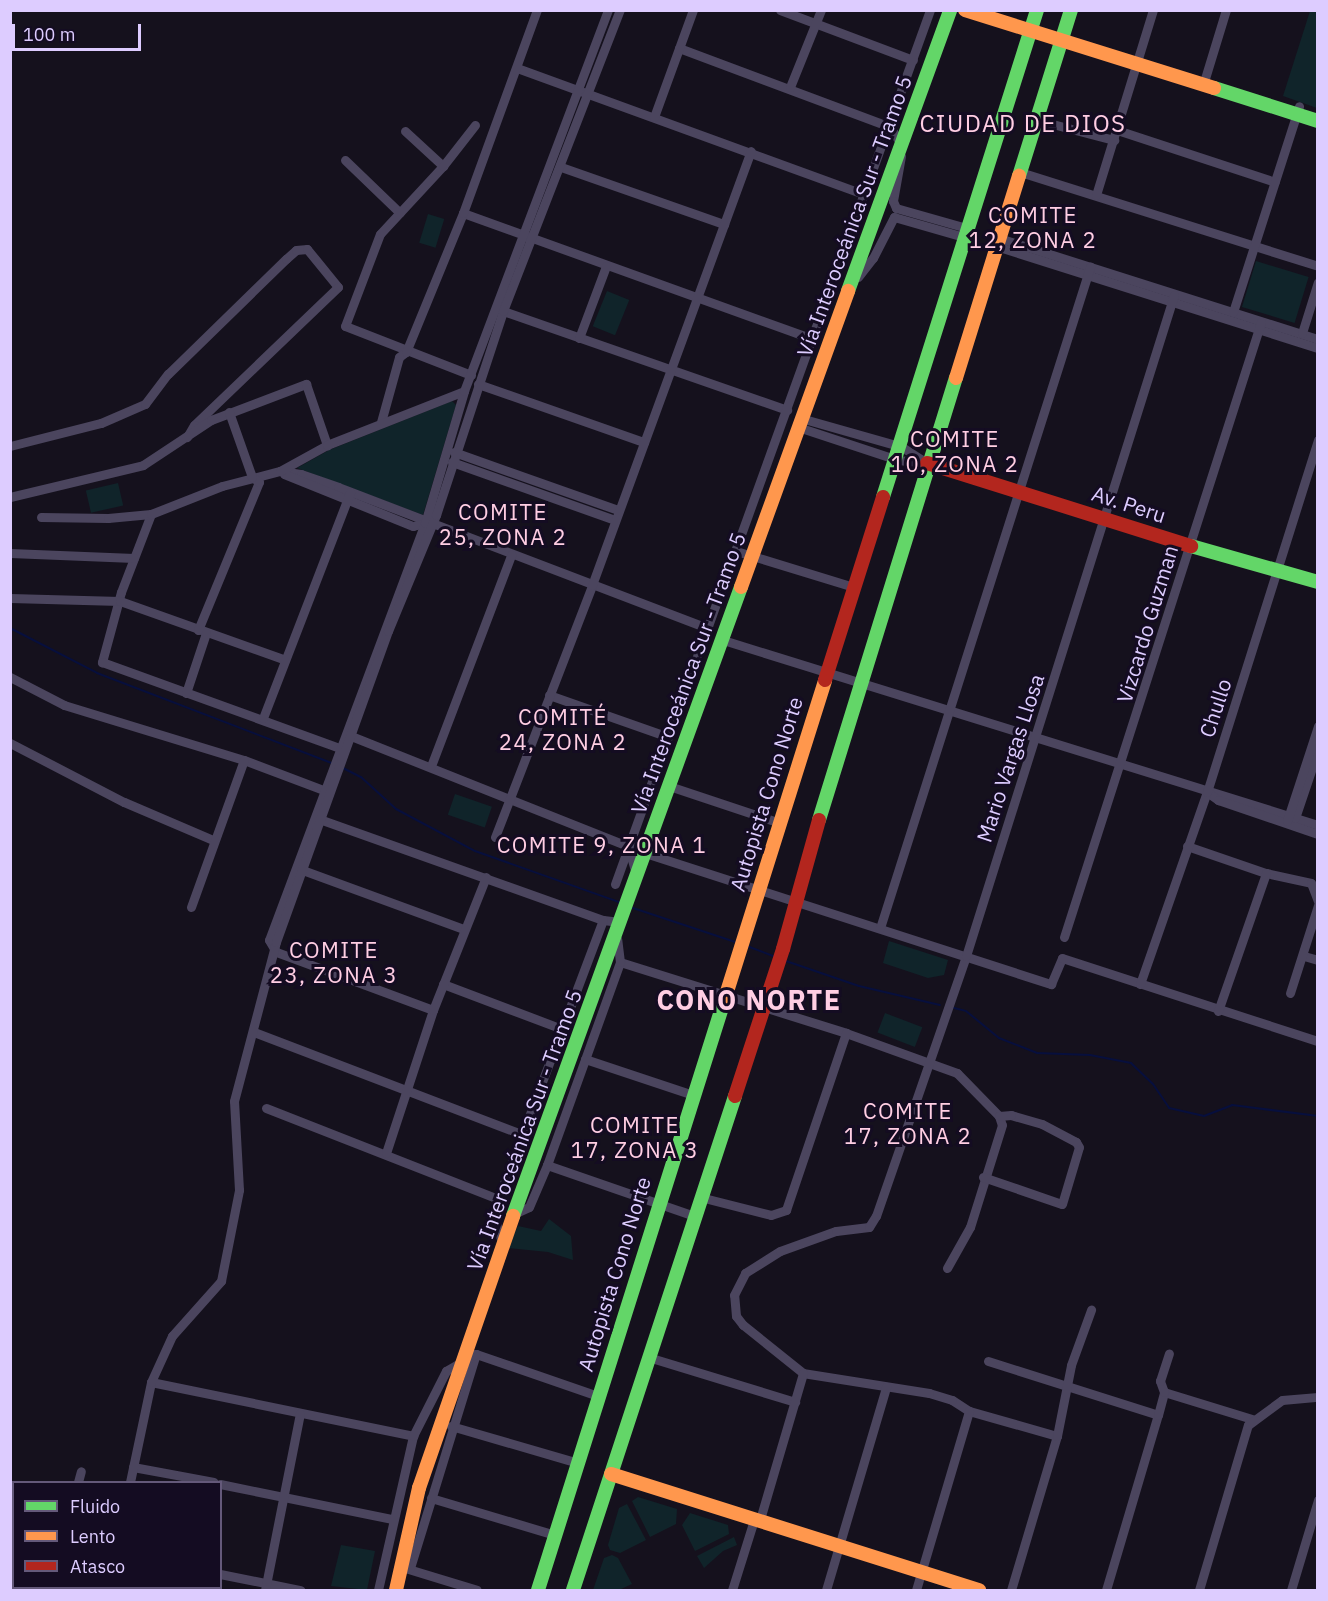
<!DOCTYPE html>
<html>
<head>
<meta charset="utf-8">
<style>
	body { margin:0 }
	#map { position:relative; width:1328px; height:1601px; overflow:hidden; background:#15111d; font-family:"IBM Plex Sans",sans-serif }
	div>[style] { position:absolute }
	[style*='--x'] { left:calc(var(--x)*1px); top:calc(var(--y)*1px); width:calc(var(--w)*1px); rotate:calc(var(--a)*1deg) }
	.green>* { inset:0; background:#10242a; transform-origin:0 0 }
	.stream>* { height:2px; margin:-1px; padding:0 1px; transform-origin:1px; border-radius:1px; background:#070f3d }
	.street>* { height:9px; margin:-4.5px; padding:0 4.5px; transform-origin:4.5px; border-radius:4.5px; background:#4b455e }
	.fast>* { height:14px; margin:-7px; padding:0 7px; transform-origin:7px; border-radius:7px; background:#63d668 }
	.slow>* { height:14px; margin:-7px; padding:0 7px; transform-origin:7px; border-radius:7px; background:#ff974d }
	.jam>* { height:14px; margin:-7px; padding:0 7px; transform-origin:7px; border-radius:7px; background:#b3261e }
	span { translate:-50% -50%; white-space:nowrap; text-align:center; line-height:1.15; -webkit-text-stroke:6px #140c22; paint-order:stroke }
	.street-label { font-size:21px; color:#dcf }
	.neighbourhood-label { font-size:22px; color:#ffcee3; letter-spacing:1.5px }
	.quarter-label { font-size:24px; color:#ffcee3; letter-spacing:1.5px }
	.district-label { font-size:27px; color:#ffcee3; font-weight:700; letter-spacing:1.5px }
	.frame { position:absolute; inset:0; border:12px solid #dcf; pointer-events:none }
	.legend { position:absolute; left:12px; top:1481px; width:210px; height:108px; box-sizing:border-box; background:#140c22; border:2px solid #64597a; margin:0; padding:8px 10px; list-style:none; font-size:18px; color:#dcf }
	.legend li { display:flex; align-items:center; gap:12px; height:30px }
	.legend b { width:30px; border:2px solid #64597a }
	.scale { position:absolute; left:12px; top:24px; width:129px; height:27px; box-sizing:border-box; border:3px solid #dcf; border-top:0; padding-left:8px; font-size:18px; line-height:21px; white-space:nowrap; color:#dcf; -webkit-text-stroke:4px #140c22; paint-order:stroke }
</style>
</head>
<body>
<div id="map">
	<div class="green">
		<i style="clip-path:polygon(1310px 11px,1317px 11px,1317px 108px,1283px 96px)"></i>
		<i style="left:428px;top:214px;width:17px;height:30px;rotate:17deg"></i>
		<i style="left:1256px;top:261px;width:55px;height:48px;rotate:17deg"></i>
		<i style="left:607px;top:291px;width:24px;height:38px;rotate:22deg"></i>
		<i style="clip-path:polygon(452px 401px,456px 405px,423px 515px,297px 468px,329px 450px)"></i>
		<i style="left:118px;top:483px;width:23px;height:33px;rotate:77deg"></i>
		<i style="left:455px;top:794px;width:39px;height:22px;rotate:19deg"></i>
		<i style="clip-path:polygon(889px 941px,948px 960px,944px 975px,928px 978px,883px 963px)"></i>
		<i style="left:885px;top:1013px;width:40px;height:21px;rotate:21deg"></i>
		<i style="clip-path:polygon(549px 1219px,571px 1236px,573px 1260px,548px 1252px,507px 1248px,518px 1226px,541px 1231px)"></i>
		<i style="clip-path:polygon(638px 1497px,677px 1509px,676px 1524px,650px 1537px,632px 1501px)"></i>
		<i style="clip-path:polygon(627px 1504px,646px 1540px,620px 1553px,610px 1550px,608px 1545px,619px 1508px)"></i>
		<i style="clip-path:polygon(690px 1513px,728px 1525px,729px 1534px,695px 1551px,682px 1525px)"></i>
		<i style="clip-path:polygon(734px 1537px,737px 1545px,723px 1551px,704px 1568px,697px 1556px)"></i>
		<i style="clip-path:polygon(341px 1545px,375px 1551px,367px 1590px,331px 1586px)"></i>
		<i style="clip-path:polygon(612px 1555px,618px 1558px,632px 1584px,619px 1590px,593px 1590px,604px 1558px)"></i>
	</div>
	<div class="stream">
		<i style="--x:10;--y:628;--w:98;--a:27.3"></i>
		<i style="--x:97;--y:673;--w:254;--a:21"></i>
		<i style="--x:341;--y:767;--w:22;--a:27"></i>
		<i style="--x:361;--y:777;--w:47;--a:42.4"></i>
		<i style="--x:396;--y:809;--w:89;--a:28"></i>
		<i style="--x:475;--y:851;--w:153;--a:19.5"></i>
		<i style="--x:633;--y:908;--w:111;--a:18.4"></i>
		<i style="--x:747;--y:946;--w:30;--a:21"></i>
		<i style="--x:786;--y:961;--w:77;--a:18.9"></i>
		<i style="--x:859;--y:986;--w:83;--a:13.2"></i>
		<i style="--x:954;--y:1008;--w:12;--a:14"></i>
		<i style="--x:966;--y:1011;--w:43;--a:39.3"></i>
		<i style="--x:999;--y:1038;--w:41;--a:21.5"></i>
		<i style="--x:1037;--y:1053;--w:53;--a:2.2"></i>
		<i style="--x:1090;--y:1055;--w:42;--a:11"></i>
		<i style="--x:1131;--y:1063;--w:30;--a:44"></i>
		<i style="--x:1153;--y:1084;--w:29;--a:56"></i>
		<i style="--x:1169;--y:1108;--w:36;--a:13"></i>
		<i style="--x:1204;--y:1116;--w:30;--a:-21"></i>
		<i style="--x:1232;--y:1105;--w:87;--a:7.3"></i>
	</div>
	<div class="street">
		<i style="--x:780;--y:10;--w:142;--a:20.6"></i>
		<i style="--x:679;--y:48;--w:225;--a:20.5"></i>
		<i style="--x:890;--y:127;--w:20;--a:57"></i>
		<i style="--x:517;--y:68;--w:371;--a:20"></i>
		<i style="--x:1203;--y:85;--w:78;--a:-73"></i>
		<i style="--x:790;--y:87;--w:83;--a:-68.1"></i>
		<i style="--x:654;--y:117;--w:114;--a:-70"></i>
		<i style="--x:1037;--y:120;--w:80;--a:14.6"></i>
		<i style="--x:1117;--y:130;--w:166;--a:18.2"></i>
		<i style="--x:405;--y:131;--w:52;--a:42.6"></i>
		<i style="--x:901;--y:156;--w:46;--a:100.1"></i>
		<i style="--x:893;--y:201;--w:8;--a:67"></i>
		<i style="--x:896;--y:208;--w:77;--a:15.8"></i>
		<i style="--x:345;--y:160;--w:76;--a:43.9"></i>
		<i style="--x:561;--y:167;--w:173;--a:19.3"></i>
		<i style="--x:1020;--y:172;--w:312;--a:17.5"></i>
		<i style="--x:1096;--y:195;--w:194;--a:-72.9"></i>
		<i style="--x:463;--y:213;--w:372;--a:19.8"></i>
		<i style="--x:999;--y:238;--w:335;--a:17.6"></i>
		<i style="--x:996;--y:246;--w:338;--a:17.6"></i>
		<i style="--x:858;--y:277;--w:24;--a:-52"></i>
		<i style="--x:873;--y:258;--w:46;--a:-62.9"></i>
		<i style="--x:894;--y:217;--w:76;--a:16"></i>
		<i style="--x:503;--y:311;--w:301;--a:19.2"></i>
		<i style="--x:1233;--y:312;--w:216;--a:-72.2"></i>
		<i style="--x:1302;--y:333;--w:53;--a:-72.6"></i>
		<i style="--x:579;--y:338;--w:77;--a:-69.4"></i>
		<i style="--x:471;--y:375;--w:135;--a:-158.7"></i>
		<i style="--x:345;--y:326;--w:98;--a:-69.2"></i>
		<i style="--x:380;--y:234;--w:93;--a:-47.2"></i>
		<i style="--x:443;--y:166;--w:52;--a:-52"></i>
		<i style="--x:478;--y:384;--w:176;--a:19.3"></i>
		<i style="--x:804;--y:419;--w:102;--a:15.9"></i>
		<i style="--x:902;--y:447;--w:30;--a:33"></i>
		<i style="--x:381;--y:422;--w:67;--a:-74.5"></i>
		<i style="--x:399;--y:357;--w:9;--a:-36"></i>
		<i style="--x:406;--y:352;--w:150;--a:-67.7"></i>
		<i style="--x:463;--y:213;--w:216;--a:-70"></i>
		<i style="--x:801;--y:428;--w:102;--a:18.3"></i>
		<i style="--x:898;--y:460;--w:27;--a:6"></i>
		<i style="--x:10;--y:446;--w:94;--a:-14.2"></i>
		<i style="--x:101;--y:423;--w:48;--a:-23.4"></i>
		<i style="--x:145;--y:404;--w:38;--a:-53"></i>
		<i style="--x:168;--y:374;--w:165;--a:-44.3"></i>
		<i style="--x:286;--y:259;--w:13;--a:-42"></i>
		<i style="--x:296;--y:250;--w:11;--a:-5"></i>
		<i style="--x:307;--y:249;--w:49;--a:50.8"></i>
		<i style="--x:338;--y:287;--w:199;--a:136.2"></i>
		<i style="--x:194;--y:425;--w:14;--a:120"></i>
		<i style="--x:454;--y:452;--w:174;--a:19.5"></i>
		<i style="--x:452;--y:462;--w:173;--a:19.6"></i>
		<i style="--x:280;--y:471;--w:21;--a:8"></i>
		<i style="--x:301;--y:474;--w:39;--a:19"></i>
		<i style="--x:338;--y:487;--w:396;--a:20.9"></i>
		<i style="--x:284;--y:474;--w:139;--a:22"></i>
		<i style="--x:413;--y:526;--w:12;--a:-14"></i>
		<i style="--x:10;--y:497;--w:137;--a:-13.5"></i>
		<i style="--x:143;--y:465;--w:82;--a:-33.5"></i>
		<i style="--x:211;--y:420;--w:102;--a:-20.8"></i>
		<i style="--x:306;--y:384;--w:65;--a:71"></i>
		<i style="--x:151;--y:514;--w:84;--a:111"></i>
		<i style="--x:121;--y:592;--w:73;--a:105.2"></i>
		<i style="--x:102;--y:662;--w:253;--a:19.9"></i>
		<i style="--x:41;--y:517;--w:67;--a:0.9"></i>
		<i style="--x:108;--y:518;--w:43;--a:-5.3"></i>
		<i style="--x:151;--y:514;--w:76;--a:-21.5"></i>
		<i style="--x:222;--y:486;--w:60;--a:-14.5"></i>
		<i style="--x:280;--y:471;--w:54;--a:-29"></i>
		<i style="--x:327;--y:445;--w:147;--a:-21.5"></i>
		<i style="--x:736;--y:551;--w:123;--a:17"></i>
		<i style="--x:10;--y:553;--w:124;--a:2.3"></i>
		<i style="--x:10;--y:598;--w:110;--a:1.6"></i>
		<i style="--x:120;--y:601;--w:173;--a:19.6"></i>
		<i style="--x:198;--y:630;--w:160;--a:-67.6"></i>
		<i style="--x:259;--y:482;--w:9;--a:-144"></i>
		<i style="--x:252;--y:477;--w:69;--a:-109.5"></i>
		<i style="--x:723;--y:640;--w:623;--a:17.27"></i>
		<i style="--x:10;--y:677;--w:61;--a:27.4"></i>
		<i style="--x:64;--y:705;--w:188;--a:17"></i>
		<i style="--x:244;--y:760;--w:88;--a:20.7"></i>
		<i style="--x:186;--y:693;--w:63;--a:-71.6"></i>
		<i style="--x:549;--y:695;--w:126;--a:19.4"></i>
		<i style="--x:263;--y:718;--w:242;--a:-68.9"></i>
		<i style="--x:351;--y:736;--w:298;--a:21.7"></i>
		<i style="--x:628;--y:846;--w:29;--a:74"></i>
		<i style="--x:10;--y:743;--w:128;--a:27.4"></i>
		<i style="--x:124;--y:802;--w:97;--a:23.1"></i>
		<i style="--x:431;--y:766;--w:226;--a:-69.2"></i>
		<i style="--x:669;--y:786;--w:117;--a:18.4"></i>
		<i style="--x:1207;--y:792;--w:14;--a:36"></i>
		<i style="--x:1218;--y:800;--w:106;--a:18.8"></i>
		<i style="--x:1295;--y:818;--w:72;--a:-71.3"></i>
		<i style="--x:322;--y:820;--w:298;--a:19.6"></i>
		<i style="--x:603;--y:920;--w:17;--a:7"></i>
		<i style="--x:1287;--y:821;--w:100;--a:-71.9"></i>
		<i style="--x:495;--y:837;--w:270;--a:-68.9"></i>
		<i style="--x:592;--y:585;--w:462;--a:-69.9"></i>
		<i style="--x:1187;--y:846;--w:83;--a:18.9"></i>
		<i style="--x:1266;--y:873;--w:46;--a:12.5"></i>
		<i style="--x:1311;--y:883;--w:19;--a:69"></i>
		<i style="--x:645;--y:853;--w:427;--a:17.9"></i>
		<i style="--x:1051;--y:984;--w:28;--a:-67"></i>
		<i style="--x:1062;--y:958;--w:269;--a:18"></i>
		<i style="--x:297;--y:868;--w:178;--a:20.1"></i>
		<i style="--x:615;--y:884;--w:929;--a:-70.18"></i>
		<i style="--x:191;--y:907;--w:156;--a:-70.2"></i>
		<i style="--x:880;--y:928;--w:694;--a:-72.37"></i>
		<i style="--x:1064;--y:937;--w:646;--a:-72.24"></i>
		<i style="--x:1304;--y:956;--w:15;--a:16"></i>
		<i style="--x:620;--y:962;--w:237;--a:17.4"></i>
		<i style="--x:846;--y:1033;--w:118;--a:19.8"></i>
		<i style="--x:957;--y:1073;--w:60;--a:45.7"></i>
		<i style="--x:999;--y:1116;--w:9;--a:72"></i>
		<i style="--x:1002;--y:1125;--w:107;--a:107.4"></i>
		<i style="--x:970;--y:1227;--w:47;--a:119.3"></i>
		<i style="--x:443;--y:984;--w:127;--a:20.7"></i>
		<i style="--x:1140;--y:984;--w:203;--a:-70.8"></i>
		<i style="--x:1207;--y:792;--w:369;--a:-72.5"></i>
		<i style="--x:1290;--y:993;--w:92;--a:-72.3"></i>
		<i style="--x:433;--y:1010;--w:167;--a:-159.7"></i>
		<i style="--x:276;--y:952;--w:14;--a:-120"></i>
		<i style="--x:269;--y:940;--w:445;--a:-69.5"></i>
		<i style="--x:425;--y:523;--w:138;--a:-73.5"></i>
		<i style="--x:464;--y:391;--w:407;--a:-69.3"></i>
		<i style="--x:1218;--y:1011;--w:146;--a:-70.8"></i>
		<i style="--x:254;--y:1032;--w:286;--a:20.9"></i>
		<i style="--x:585;--y:1059;--w:114;--a:18.4"></i>
		<i style="--x:266;--y:1108;--w:249;--a:21.4"></i>
		<i style="--x:386;--y:1153;--w:151;--a:-71.8"></i>
		<i style="--x:433;--y:1010;--w:143;--a:-68.3"></i>
		<i style="--x:547;--y:1165;--w:156;--a:19.1"></i>
		<i style="--x:983;--y:1177;--w:83;--a:18.9"></i>
		<i style="--x:1062;--y:1204;--w:59;--a:-73.4"></i>
		<i style="--x:1079;--y:1147;--w:6;--a:-121"></i>
		<i style="--x:1076;--y:1142;--w:38;--a:-152"></i>
		<i style="--x:1042;--y:1124;--w:32;--a:-164"></i>
		<i style="--x:1011;--y:1115;--w:12;--a:175"></i>
		<i style="--x:700;--y:1197;--w:73;--a:14.2"></i>
		<i style="--x:771;--y:1215;--w:16;--a:-18"></i>
		<i style="--x:786;--y:1210;--w:187;--a:-71.3"></i>
		<i style="--x:516;--y:1213;--w:14;--a:-25"></i>
		<i style="--x:529;--y:1207;--w:46;--a:-66.8"></i>
		<i style="--x:547;--y:1165;--w:216;--a:-70.2"></i>
		<i style="--x:620;--y:962;--w:23;--a:-97"></i>
		<i style="--x:502;--y:1242;--w:23;--a:-108"></i>
		<i style="--x:495;--y:1220;--w:21;--a:-82"></i>
		<i style="--x:498;--y:1199;--w:298;--a:-69.4"></i>
		<i style="--x:476;--y:1354;--w:129;--a:19"></i>
		<i style="--x:648;--y:1357;--w:154;--a:17"></i>
		<i style="--x:988;--y:1361;--w:178;--a:17.6"></i>
		<i style="--x:151;--y:1382;--w:268;--a:11.6"></i>
		<i style="--x:1164;--y:1392;--w:92;--a:17.1"></i>
		<i style="--x:451;--y:1426;--w:132;--a:16.2"></i>
		<i style="--x:1057;--y:1436;--w:91;--a:-164.1"></i>
		<i style="--x:969;--y:1411;--w:20;--a:-147"></i>
		<i style="--x:952;--y:1400;--w:24;--a:-163"></i>
		<i style="--x:929;--y:1393;--w:128;--a:-171"></i>
		<i style="--x:803;--y:1373;--w:77;--a:-141.3"></i>
		<i style="--x:743;--y:1325;--w:11;--a:-128"></i>
		<i style="--x:736;--y:1316;--w:21;--a:-95"></i>
		<i style="--x:734;--y:1295;--w:25;--a:-63"></i>
		<i style="--x:745;--y:1273;--w:41;--a:-32.2"></i>
		<i style="--x:780;--y:1251;--w:59;--a:-19.7"></i>
		<i style="--x:836;--y:1231;--w:33;--a:-7"></i>
		<i style="--x:869;--y:1227;--w:13;--a:-58"></i>
		<i style="--x:876;--y:1216;--w:275;--a:-70.9"></i>
		<i style="--x:966;--y:956;--w:693;--a:-72.53"></i>
		<i style="--x:133;--y:1467;--w:82;--a:10.5"></i>
		<i style="--x:78;--y:1482;--w:11;--a:-75"></i>
		<i style="--x:130;--y:1482;--w:102;--a:-78.1"></i>
		<i style="--x:151;--y:1382;--w:51;--a:-65.5"></i>
		<i style="--x:172;--y:1336;--w:74;--a:-48.3"></i>
		<i style="--x:221;--y:1281;--w:93;--a:-78.8"></i>
		<i style="--x:239;--y:1190;--w:89;--a:-93.2"></i>
		<i style="--x:234;--y:1101;--w:164;--a:-75.2"></i>
		<i style="--x:276;--y:942;--w:331;--a:-70.2"></i>
		<i style="--x:388;--y:631;--w:126;--a:-67.5"></i>
		<i style="--x:436;--y:515;--w:215;--a:-71.8"></i>
		<i style="--x:503;--y:311;--w:323;--a:-68.8"></i>
		<i style="--x:220;--y:1484;--w:176;--a:11.5"></i>
		<i style="--x:431;--y:1498;--w:129;--a:16.6"></i>
		<i style="--x:405;--y:1568;--w:75;--a:17"></i>
		<i style="--x:410;--y:1568;--w:224;--a:-72.9"></i>
		<i style="--x:220;--y:1574;--w:82;--a:11.3"></i>
		<i style="--x:39;--y:1590;--w:2;--a:-90"></i>
		<i style="--x:108;--y:1590;--w:2;--a:-90"></i>
		<i style="--x:265;--y:1590;--w:180;--a:-78.8"></i>
		<i style="--x:378;--y:1590;--w:158;--a:-77.2"></i>
		<i style="--x:413;--y:1436;--w:73;--a:-63.1"></i>
		<i style="--x:446;--y:1371;--w:34;--a:-30"></i>
		<i style="--x:732;--y:1590;--w:73;--a:-72.6"></i>
		<i style="--x:754;--y:1520;--w:8;--a:-30"></i>
		<i style="--x:761;--y:1516;--w:149;--a:-73.6"></i>
		<i style="--x:826;--y:1590;--w:212;--a:-73.5"></i>
		<i style="--x:916;--y:1590;--w:187;--a:-73.5"></i>
		<i style="--x:1011;--y:1590;--w:161;--a:-73.4"></i>
		<i style="--x:1057;--y:1436;--w:72;--a:-78.8"></i>
		<i style="--x:1071;--y:1365;--w:59;--a:-70"></i>
		<i style="--x:1106;--y:1590;--w:183;--a:-73.5"></i>
		<i style="--x:1158;--y:1415;--w:24;--a:-75"></i>
		<i style="--x:1164;--y:1392;--w:12;--a:-110"></i>
		<i style="--x:1160;--y:1381;--w:29;--a:-72"></i>
		<i style="--x:1199;--y:1590;--w:172;--a:-73.5"></i>
		<i style="--x:1248;--y:1425;--w:42;--a:-36.3"></i>
		<i style="--x:1282;--y:1400;--w:36;--a:-5"></i>
		<i style="--x:1291;--y:1590;--w:94;--a:-73.3"></i>
	</div>
	<div class="fast">
		<i style="--x:1214;--y:88;--w:109;--a:17.6"></i>
		<i style="--x:1019;--y:176;--w:174;--a:-72.6"></i>
		<i style="--x:848;--y:291;--w:299;--a:-70"></i>
		<i style="--x:883;--y:497;--w:511;--a:-72.45"></i>
		<i style="--x:1191;--y:546;--w:132;--a:15.8"></i>
		<i style="--x:819;--y:820;--w:463;--a:-72.8"></i>
		<i style="--x:513;--y:1216;--w:669;--a:-70.08"></i>
		<i style="--x:538;--y:1590;--w:621;--a:-72.47"></i>
		<i style="--x:573;--y:1590;--w:520;--a:-71.84"></i>
	</div>
	<div class="slow">
		<i style="--x:965;--y:10;--w:261;--a:17.4"></i>
		<i style="--x:956;--y:378;--w:212;--a:-72.7"></i>
		<i style="--x:741;--y:587;--w:315;--a:-70.1"></i>
		<i style="--x:725;--y:998;--w:333;--a:-72.5"></i>
		<i style="--x:611;--y:1474;--w:386;--a:17.5"></i>
		<i style="--x:396;--y:1590;--w:105;--a:-77.3"></i>
		<i style="--x:419;--y:1488;--w:288;--a:-70.9"></i>
	</div>
	<div class="jam">
		<i style="--x:927;--y:463;--w:277;--a:17.5"></i>
		<i style="--x:825;--y:680;--w:192;--a:-72.4"></i>
		<i style="--x:735;--y:1096;--w:155;--a:-71.9"></i>
		<i style="--x:783;--y:949;--w:134;--a:-74.4"></i>
	</div>
	<div class="street-label">
		<span style="left:854px;top:216px;rotate:-70deg">Vía Interoceánica Sur - Tramo 5</span>
		<span style="left:1129px;top:504px;rotate:18deg">Av. Peru</span>
		<span style="left:1147px;top:624px;rotate:-73deg">Vizcardo Guzman</span>
		<span style="left:688px;top:673px;rotate:-70deg">Vía Interoceánica Sur - Tramo 5</span>
		<span style="left:1215px;top:708px;rotate:-72deg">Chullo</span>
		<span style="left:1010px;top:758px;rotate:-72deg">Mario Vargas Llosa</span>
		<span style="left:766px;top:794px;rotate:-73deg">Autopista Cono Norte</span>
		<span style="left:524px;top:1130px;rotate:-70deg">Vía Interoceánica Sur - Tramo 5</span>
		<span style="left:614px;top:1274px;rotate:-73deg">Autopista Cono Norte</span>
	</div>
	<div class="neighbourhood-label">
		<span style="left:1033px;top:227px">COMITE<br>12, ZONA 2</span>
		<span style="left:955px;top:451px">COMITE<br>10, ZONA 2</span>
		<span style="left:503px;top:524px">COMITE<br>25, ZONA 2</span>
		<span style="left:563px;top:729px">COMITÉ<br>24, ZONA 2</span>
		<span style="left:602px;top:845px">COMITE 9, ZONA 1</span>
		<span style="left:334px;top:962px">COMITE<br>23, ZONA 3</span>
		<span style="left:908px;top:1123px">COMITE<br>17, ZONA 2</span>
		<span style="left:635px;top:1137px">COMITE<br>17, ZONA 3</span>
	</div>
	<div class="quarter-label">
		<span style="left:1023px;top:124px">CIUDAD DE DIOS</span>
	</div>
	<div class="district-label">
		<span style="left:749px;top:1000px">CONO NORTE</span>
	</div>
	<div class="frame"></div>
	<ul class="legend">
	<li><b style="height:8px;background:#63d668"></b>Fluido</li>
	<li><b style="height:8px;background:#ff974d"></b>Lento</li>
	<li><b style="height:8px;background:#b3261e"></b>Atasco</li>
	</ul>
	<div class="scale">100 m</div>
</div>
</body>
</html>
